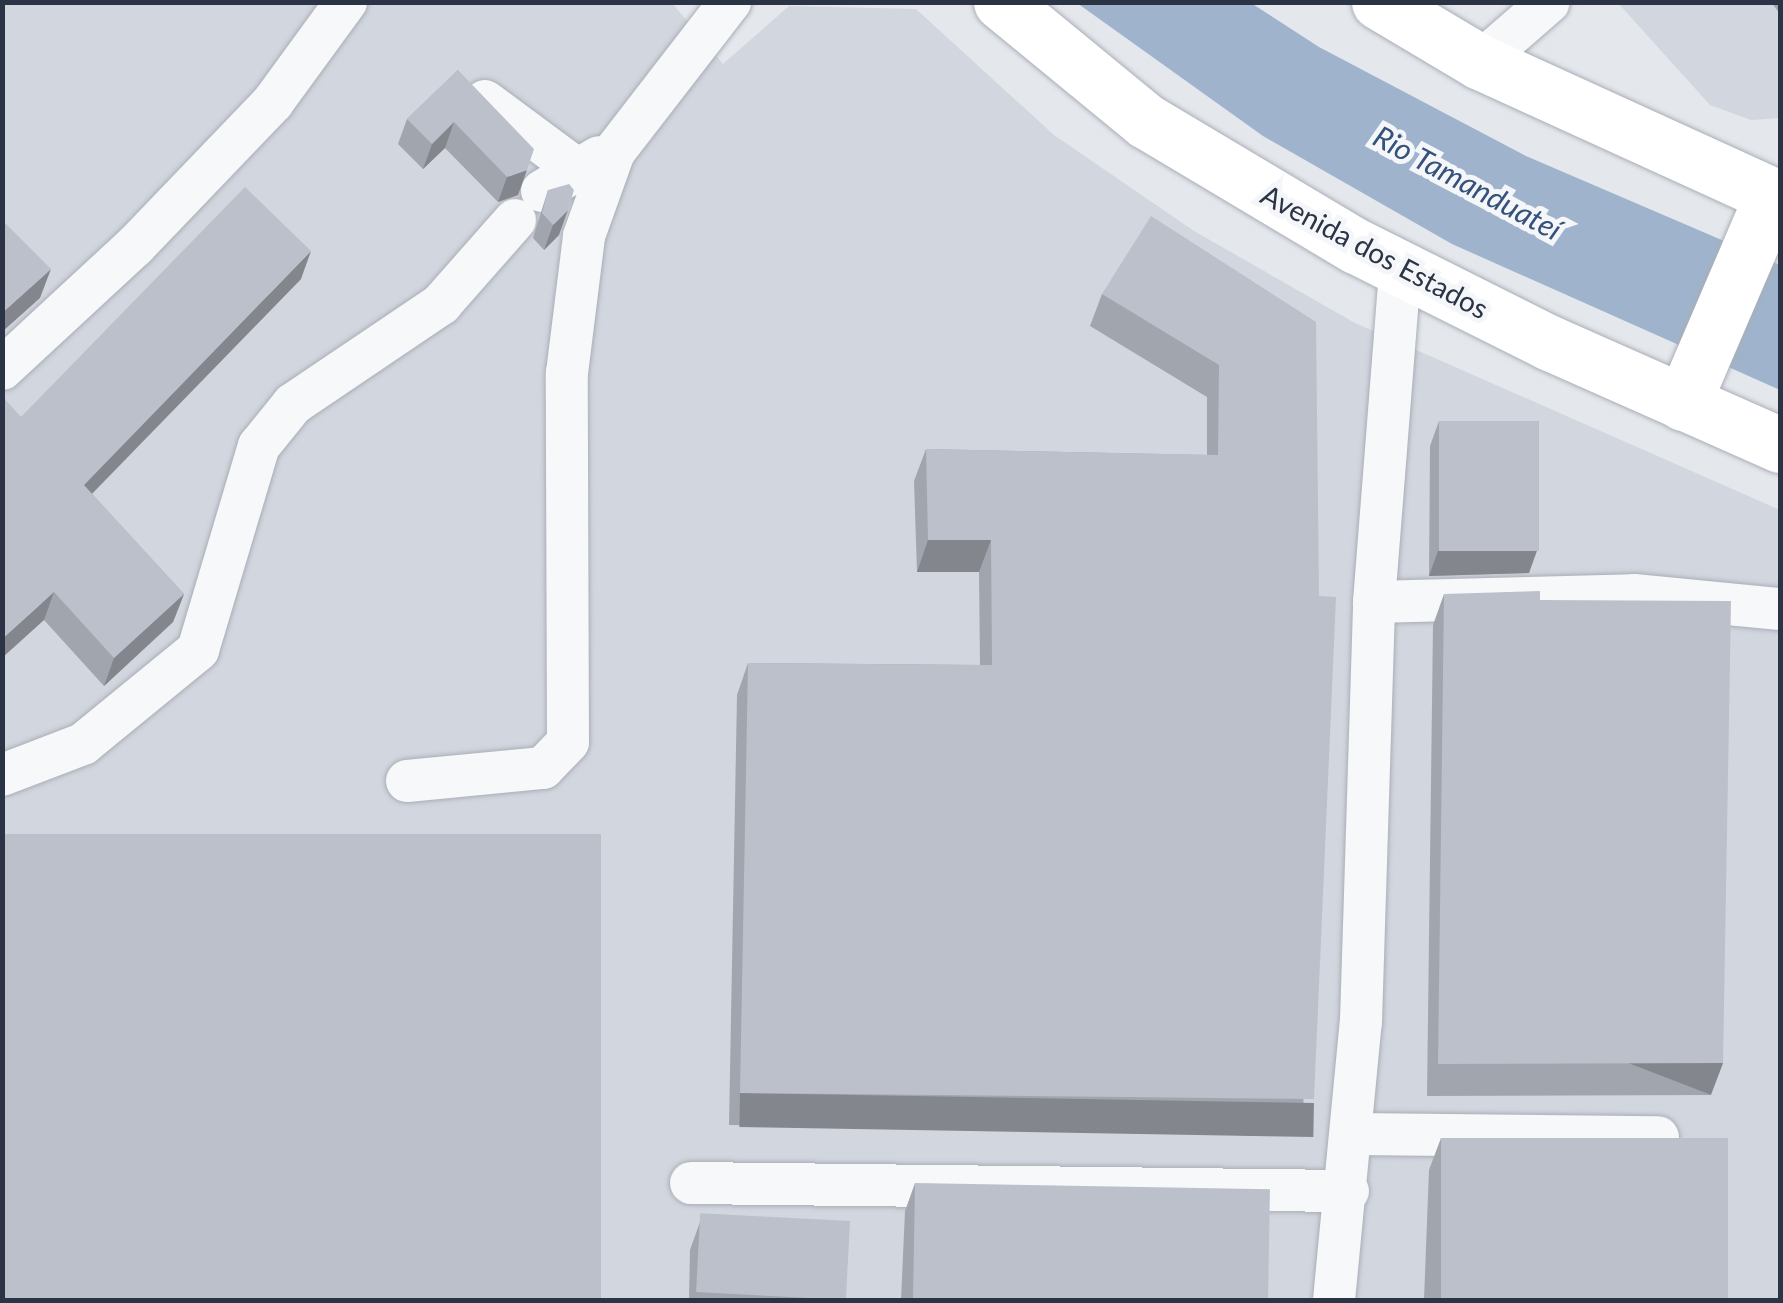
<!DOCTYPE html>
<html>
<head>
<meta charset="utf-8">
<style>
	body { margin:0 }
	#map { position:relative; width:1783px; height:1303px; overflow:hidden; background:#e4e7ec; font-family:Lato,sans-serif }
	div>[style] { position:absolute }
	[style*='--x'] { left:calc(var(--x)*1px); top:calc(var(--y)*1px); width:calc(var(--w)*1px); rotate:calc(var(--a)*1deg) }
	.built>* { inset:0; background:#d2d6de }
	.water>* { inset:0; background:#9fb4cc }
	.roads { filter:drop-shadow(0 0 2px #a9aeb7) drop-shadow(0 0 2px #a9aeb7) }
	.minor>* { height:42px; margin:-21px; padding:0 21px; transform-origin:21px; border-radius:21px; background:#f7f8fa }
	.highway>* { height:55px; margin:-27.5px; padding:0 27.5px; transform-origin:27.5px; border-radius:27.5px; background:#fff }
	.wall>* { inset:0; background:#a1a5ae }
	.shaded-wall>* { inset:0; background:#83868d; transform-origin:0 0 }
	.building>* { inset:0; background:#bbc0ca; transform-origin:0 0 }
	span { translate:-50% -50%; white-space:nowrap; text-align:center; line-height:1.15; -webkit-text-stroke:10px #f4f6f9; paint-order:stroke }
	.street-label { font-size:28px; color:#2b3445 }
	.water-label { font-size:30px; color:#34527a; font-style:italic }
	.frame { position:absolute; inset:0; border:5px solid #2b3445; pointer-events:none }
</style>
</head>
<body>
<div id="map">
	<div class="built">
		<i style="clip-path:polygon(3px 3px,672px 3px,723px 64px,789px 6px,916px 9px,1054px 135px,1194px 231px,1355px 323px,1780px 510px,1780px 1300px,3px 1300px)"></i>
		<i style="clip-path:polygon(1618px 3px,1780px 3px,1780px 118px,1751px 120px,1710px 105px)"></i>
	</div>
	<div class="water">
		<i style="clip-path:polygon(1077px 3px,1251px 3px,1319px 47px,1526px 156px,1780px 265px,1780px 390px,1452px 244px,1263px 136px)"></i>
	</div>
	<div class="roads">
		<div class="minor">
			<i style="--x:1480;--y:62;--w:91;--a:-41"></i>
			<i style="--x:485;--y:101;--w:111;--a:36.6"></i>
			<i style="--x:542;--y:191;--w:66;--a:-30.8"></i>
			<i style="--x:2;--y:369;--w:181;--a:-42.8"></i>
			<i style="--x:135;--y:246;--w:199;--a:-46.2"></i>
			<i style="--x:273;--y:102;--w:124;--a:-53.9"></i>
			<i style="--x:1374;--y:602;--w:260;--a:-1.5"></i>
			<i style="--x:1634;--y:595;--w:147;--a:5.5"></i>
			<i style="--x:2;--y:775;--w:87;--a:-20.9"></i>
			<i style="--x:83;--y:744;--w:149;--a:-39.3"></i>
			<i style="--x:198;--y:650;--w:213;--a:-73.4"></i>
			<i style="--x:259;--y:446;--w:54;--a:-51"></i>
			<i style="--x:293;--y:404;--w:179;--a:-34"></i>
			<i style="--x:441;--y:304;--w:112;--a:-48.6"></i>
			<i style="--x:407;--y:781;--w:137;--a:-5.5"></i>
			<i style="--x:543;--y:768;--w:36;--a:-46"></i>
			<i style="--x:568;--y:742;--w:369;--a:-90.2"></i>
			<i style="--x:567;--y:373;--w:138;--a:-82.9"></i>
			<i style="--x:584;--y:236;--w:89;--a:-70.3"></i>
			<i style="--x:614;--y:152;--w:190;--a:-52.3"></i>
			<i style="--x:1353;--y:1134;--w:305;--a:0.6"></i>
			<i style="--x:691;--y:1183;--w:657;--a:0.7"></i>
			<i style="--x:1334;--y:1300;--w:280;--a:-84.5"></i>
			<i style="--x:1361;--y:1021;--w:419;--a:-88.2"></i>
			<i style="--x:1374;--y:602;--w:333;--a:-85.5"></i>
		</div>
		<div class="highway">
			<i style="--x:1001;--y:2;--w:188;--a:39.4"></i>
			<i style="--x:1146;--y:121;--w:244;--a:30.8"></i>
			<i style="--x:1356;--y:246;--w:217;--a:26.6"></i>
			<i style="--x:1550;--y:343;--w:252;--a:23.9"></i>
			<i style="--x:1379;--y:2;--w:117;--a:30.7"></i>
			<i style="--x:1480;--y:62;--w:330;--a:24.5"></i>
			<i style="--x:1683;--y:403;--w:226;--a:-66.8"></i>
		</div>
	</div>
	<div class="wall">
		<i style="clip-path:polygon(1771px 2px,1780px 2px,1780px 14px)"></i>
		<i style="clip-path:polygon(458px 70px,518px 195px,498px 202px,445px 148px,423px 169px,398px 144px,407px 119px)"></i>
		<i style="clip-path:polygon(548px 190px,559px 235px,544px 250px,533px 238px)"></i>
		<i style="clip-path:polygon(301px 279px,92px 494px,184px 594px,173px 622px,104px 686px,44px 620px,21px 417px)"></i>
		<i style="clip-path:polygon(1102px 294px,1316px 322px,1303px 1131px,729px 1125px,737px 695px,748px 663px,980px 665px,979px 572px,917px 572px,914px 481px,926px 449px,1207px 455px,1207px 397px,1090px 326px)"></i>
		<i style="clip-path:polygon(1439px 421px,1529px 573px,1429px 576px,1430px 446px)"></i>
		<i style="clip-path:polygon(1444px 594px,1540px 600px,1723px 1063px,1711px 1095px,1427px 1096px,1433px 625px)"></i>
		<i style="clip-path:polygon(1441px 1138px,1723px 1300px,1424px 1300px,1429px 1170px)"></i>
		<i style="clip-path:polygon(915px 1183px,1266px 1300px,901px 1300px,905px 1211px)"></i>
		<i style="clip-path:polygon(700px 1222px,846px 1300px,689px 1300px,690px 1250px)"></i>
	</div>
	<div class="shaded-wall">
		<i style="clip-path:polygon(454px 122px,445px 148px,423px 169px,432px 144px)"></i>
		<i style="clip-path:polygon(527px 170px,518px 195px,498px 202px,507px 177px)"></i>
		<i style="clip-path:polygon(568px 210px,559px 235px,544px 250px,553px 225px)"></i>
		<i style="clip-path:polygon(311px 251px,301px 279px,73px 513px,84px 485px)"></i>
		<i style="clip-path:polygon(51px 269px,40px 298px,2px 332px,2px 313px)"></i>
		<i style="clip-path:polygon(928px 540px,991px 540px,979px 572px,917px 572px)"></i>
		<i style="clip-path:polygon(1538px 548px,1529px 573px,1429px 576px,1438px 551px)"></i>
		<i style="clip-path:polygon(54px 592px,44px 620px,2px 658px,2px 639px)"></i>
		<i style="clip-path:polygon(184px 594px,173px 622px,104px 686px,114px 658px)"></i>
		<i style="left:1723px;top:1063px;width:34px;height:285px;rotate:111deg"></i>
		<i style="left:740px;top:1093px;width:574px;height:34px;rotate:1deg"></i>
	</div>
	<div class="building">
		<i style="clip-path:polygon(458px 70px,534px 149px,527px 170px,507px 177px,454px 122px,432px 144px,407px 119px)"></i>
		<i style="clip-path:polygon(569px 184px,574px 190px,568px 210px,553px 225px,542px 213px,548px 190px)"></i>
		<i style="clip-path:polygon(245px 187px,311px 251px,84px 485px,184px 594px,114px 658px,54px 592px,2px 639px,2px 396px,21px 417px)"></i>
		<i style="clip-path:polygon(1151px 216px,1316px 322px,1319px 596px,1336px 597px,1314px 1099px,740px 1093px,748px 663px,992px 665px,991px 540px,928px 540px,926px 449px,1218px 455px,1219px 365px,1102px 294px)"></i>
		<i style="clip-path:polygon(2px 220px,51px 269px,2px 313px)"></i>
		<i style="left:1439px;top:421px;width:100px;height:130px"></i>
		<i style="clip-path:polygon(1540px 591px,1540px 600px,1731px 601px,1723px 1063px,1438px 1064px,1444px 594px)"></i>
		<i style="left:601px;top:834px;width:466px;height:599px;rotate:90deg"></i>
		<i style="left:1441px;top:1138px;width:287px;height:162px"></i>
		<i style="left:915px;top:1183px;width:355px;height:117px;rotate:1deg"></i>
		<i style="left:850px;top:1221px;width:79px;height:150px;rotate:93deg"></i>
	</div>
	<div class="street-label">
		<span style="left:1375px;top:251px;rotate:28deg">Avenida dos Estados</span>
	</div>
	<div class="water-label">
		<span style="left:1468px;top:182px;rotate:28deg">Rio Tamanduateí</span>
	</div>
	<div class="frame"></div>
</div>
</body>
</html>
